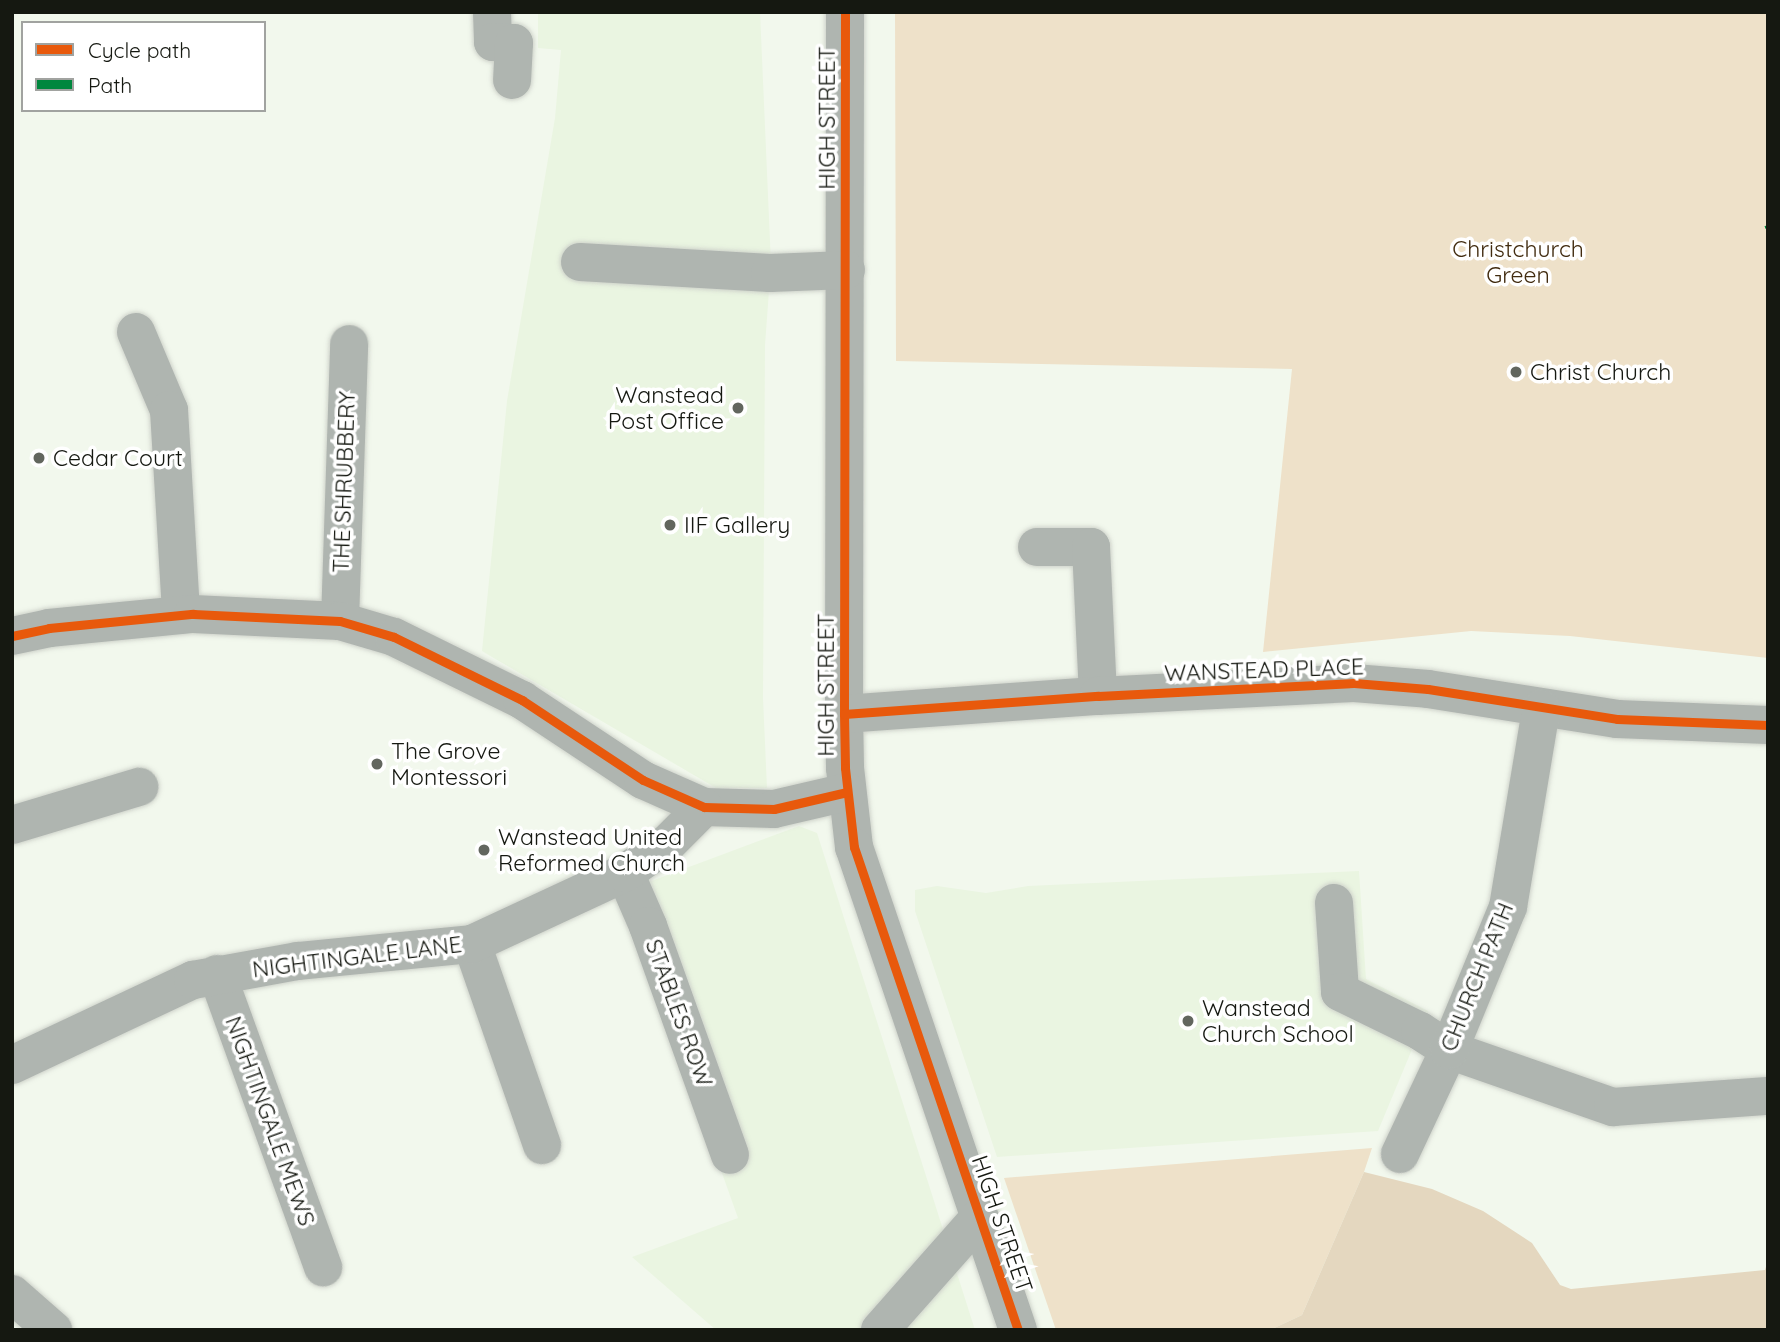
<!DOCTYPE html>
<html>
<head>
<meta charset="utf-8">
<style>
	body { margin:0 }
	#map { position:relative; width:1780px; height:1342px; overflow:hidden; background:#f2f8ed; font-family:Quicksand,sans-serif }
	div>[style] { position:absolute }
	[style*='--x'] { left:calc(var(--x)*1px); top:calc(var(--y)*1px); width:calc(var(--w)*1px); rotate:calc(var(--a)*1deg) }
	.built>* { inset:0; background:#eaf5e1 }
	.green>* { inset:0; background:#eee1c9 }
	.forest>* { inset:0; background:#e4d7bf }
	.roads { filter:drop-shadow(0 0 2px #cfd3cb) drop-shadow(0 0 2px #cfd3cb) }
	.minor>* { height:38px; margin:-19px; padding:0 19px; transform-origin:19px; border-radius:19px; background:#afb5b0 }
	.quiet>* { height:7px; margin-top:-3.5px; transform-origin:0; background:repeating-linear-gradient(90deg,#00873e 0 14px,transparent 0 21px) }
	.cycleway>* { height:9px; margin:-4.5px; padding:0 4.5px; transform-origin:4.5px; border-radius:4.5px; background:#e8590c }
	.dots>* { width:19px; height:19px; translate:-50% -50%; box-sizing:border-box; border:4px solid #fff; border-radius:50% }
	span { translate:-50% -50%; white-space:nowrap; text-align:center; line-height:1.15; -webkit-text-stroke:7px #fff; paint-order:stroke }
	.street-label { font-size:23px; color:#151811 }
	.park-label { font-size:23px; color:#412b0f }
	.poi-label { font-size:23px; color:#151811 }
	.left { translate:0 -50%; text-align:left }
	.right { translate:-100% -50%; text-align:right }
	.frame { position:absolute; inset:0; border:14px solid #151811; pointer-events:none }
	.legend { position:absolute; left:21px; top:21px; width:245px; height:91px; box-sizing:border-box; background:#fff; border:2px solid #a1a3a0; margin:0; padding:9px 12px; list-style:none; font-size:21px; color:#151811 }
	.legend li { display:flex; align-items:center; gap:14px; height:35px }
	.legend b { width:35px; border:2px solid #a1a3a0 }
</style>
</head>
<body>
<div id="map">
	<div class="built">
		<i style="clip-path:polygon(538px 12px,760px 12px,771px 264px,765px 345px,763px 698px,767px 788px,716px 788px,482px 651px,507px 401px,555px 118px,561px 50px,538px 48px)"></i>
		<i style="clip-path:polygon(799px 826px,817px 833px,975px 1330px,716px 1330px,632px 1257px,738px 1218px,622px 892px)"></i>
		<i style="clip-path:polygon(1359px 871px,1366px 979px,1428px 1011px,1378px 1131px,997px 1157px,915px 911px,915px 890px,937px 886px,986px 893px,1028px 886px)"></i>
	</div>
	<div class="green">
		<i style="clip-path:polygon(895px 12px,1768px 12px,1768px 658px,1570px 636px,1471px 631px,1263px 652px,1292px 369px,896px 361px)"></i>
		<i style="clip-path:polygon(1372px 1148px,1364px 1172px,1302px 1315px,1270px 1330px,1056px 1330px,1004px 1178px)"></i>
	</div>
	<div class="forest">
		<i style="clip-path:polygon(1364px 1172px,1432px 1189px,1483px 1211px,1532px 1243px,1560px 1285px,1571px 1289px,1765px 1270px,1768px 1260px,1768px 1330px,1270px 1330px,1302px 1315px)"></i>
	</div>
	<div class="roads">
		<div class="minor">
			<i style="--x:492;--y:12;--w:30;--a:88"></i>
			<i style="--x:493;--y:42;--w:21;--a:3"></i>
			<i style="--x:514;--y:43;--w:37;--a:93"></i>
			<i style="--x:845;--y:12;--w:702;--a:90.08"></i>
			<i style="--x:844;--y:714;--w:54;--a:88.9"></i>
			<i style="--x:845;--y:768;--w:80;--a:83.5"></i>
			<i style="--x:854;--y:847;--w:510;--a:71.25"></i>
			<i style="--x:580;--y:262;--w:190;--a:3.3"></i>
			<i style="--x:770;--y:273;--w:76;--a:-2.3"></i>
			<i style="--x:136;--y:332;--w:85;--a:67.1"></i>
			<i style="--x:169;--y:410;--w:205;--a:86.6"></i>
			<i style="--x:1037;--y:547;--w:54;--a:0"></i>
			<i style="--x:1091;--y:547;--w:149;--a:87.3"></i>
			<i style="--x:340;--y:621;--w:277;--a:-88.1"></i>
			<i style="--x:12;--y:636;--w:38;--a:-12"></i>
			<i style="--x:49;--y:628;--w:145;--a:-5.6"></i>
			<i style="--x:193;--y:614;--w:147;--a:2.7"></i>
			<i style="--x:340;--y:621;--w:56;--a:16.5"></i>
			<i style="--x:394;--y:637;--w:143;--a:26.2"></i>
			<i style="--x:522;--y:700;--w:145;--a:33.5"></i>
			<i style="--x:643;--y:780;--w:67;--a:23.9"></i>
			<i style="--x:704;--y:807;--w:70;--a:1.6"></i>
			<i style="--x:774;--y:809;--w:75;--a:-13.1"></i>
			<i style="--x:844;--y:714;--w:255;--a:-4.1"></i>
			<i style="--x:1098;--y:696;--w:256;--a:-2.9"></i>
			<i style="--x:1354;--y:683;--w:74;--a:4.6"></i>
			<i style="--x:1428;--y:689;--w:191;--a:9"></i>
			<i style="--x:1617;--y:719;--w:151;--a:2.3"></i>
			<i style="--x:12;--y:825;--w:133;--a:-16.7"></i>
			<i style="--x:625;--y:873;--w:58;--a:66.5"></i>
			<i style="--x:648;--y:926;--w:243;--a:70.3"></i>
			<i style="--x:1334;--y:903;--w:89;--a:86.1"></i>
			<i style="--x:1340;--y:992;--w:89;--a:26"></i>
			<i style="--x:1420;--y:1031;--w:35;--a:33"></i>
			<i style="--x:1449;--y:1050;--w:174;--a:19.2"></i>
			<i style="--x:1613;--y:1107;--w:155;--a:-4.1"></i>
			<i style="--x:472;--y:944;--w:213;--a:70.8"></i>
			<i style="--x:217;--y:974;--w:312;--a:70.1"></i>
			<i style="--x:12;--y:1065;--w:200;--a:-25.2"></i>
			<i style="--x:193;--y:980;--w:107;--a:-10.3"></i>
			<i style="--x:298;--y:961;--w:175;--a:-5.6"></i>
			<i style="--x:472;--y:944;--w:169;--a:-24.9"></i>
			<i style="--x:625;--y:873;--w:52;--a:-34.9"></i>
			<i style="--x:668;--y:843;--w:51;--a:-45"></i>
			<i style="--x:1400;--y:1154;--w:115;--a:-64.8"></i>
			<i style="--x:1449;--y:1050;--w:155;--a:-67.6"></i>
			<i style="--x:1508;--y:907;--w:201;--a:-80.5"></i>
			<i style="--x:12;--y:1294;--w:55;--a:41.3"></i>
			<i style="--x:880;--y:1330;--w:149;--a:-48.5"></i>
		</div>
	</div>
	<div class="quiet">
		<i style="--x:1766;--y:229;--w:2;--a:-27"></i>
	</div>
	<div class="cycleway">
		<i style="--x:845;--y:12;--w:702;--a:90.08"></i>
		<i style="--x:844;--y:714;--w:54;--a:88.9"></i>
		<i style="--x:845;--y:768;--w:80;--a:83.5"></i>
		<i style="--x:854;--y:847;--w:510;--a:71.25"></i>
		<i style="--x:12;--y:636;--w:38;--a:-12"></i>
		<i style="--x:49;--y:628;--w:145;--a:-5.6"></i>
		<i style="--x:193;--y:614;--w:147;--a:2.7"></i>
		<i style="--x:340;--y:621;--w:56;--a:16.5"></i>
		<i style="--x:394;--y:637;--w:143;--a:26.2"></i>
		<i style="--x:522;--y:700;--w:145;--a:33.5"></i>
		<i style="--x:643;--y:780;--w:67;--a:23.9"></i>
		<i style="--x:704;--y:807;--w:70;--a:1.6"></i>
		<i style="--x:774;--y:809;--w:75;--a:-13.1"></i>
		<i style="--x:844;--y:714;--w:255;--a:-4.1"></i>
		<i style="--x:1098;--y:696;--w:256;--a:-2.9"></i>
		<i style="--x:1354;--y:683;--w:74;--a:4.6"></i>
		<i style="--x:1428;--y:689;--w:191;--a:9"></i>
		<i style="--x:1617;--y:719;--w:151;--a:2.3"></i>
	</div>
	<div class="dots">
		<i style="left:1516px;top:372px;background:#62665e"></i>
		<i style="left:738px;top:408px;background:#62665e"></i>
		<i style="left:39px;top:458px;background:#62665e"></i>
		<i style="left:670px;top:525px;background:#62665e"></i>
		<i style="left:377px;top:764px;background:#62665e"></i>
		<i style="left:484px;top:850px;background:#62665e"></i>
		<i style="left:1188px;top:1021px;background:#62665e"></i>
	</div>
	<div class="street-label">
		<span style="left:827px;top:118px;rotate:-90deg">HIGH STREET</span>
		<span style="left:344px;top:482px;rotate:-88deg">THE SHRUBBERY</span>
		<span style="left:1264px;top:670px;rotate:-2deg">WANSTEAD PLACE</span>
		<span style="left:826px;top:685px;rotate:-90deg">HIGH STREET</span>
		<span style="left:357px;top:957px;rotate:-7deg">NIGHTINGALE LANE</span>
		<span style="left:1477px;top:977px;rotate:-68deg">CHURCH PATH</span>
		<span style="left:679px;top:1013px;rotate:70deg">STABLES ROW</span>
		<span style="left:270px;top:1121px;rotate:70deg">NIGHTINGALE MEWS</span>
		<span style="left:1002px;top:1224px;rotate:71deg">HIGH STREET</span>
	</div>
	<div class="park-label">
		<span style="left:1518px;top:262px">Christchurch<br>Green</span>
	</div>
	<div class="poi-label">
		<span class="left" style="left:1530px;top:372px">Christ Church</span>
		<span class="right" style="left:724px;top:408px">Wanstead<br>Post Office</span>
		<span class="left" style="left:53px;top:458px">Cedar Court</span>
		<span class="left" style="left:684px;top:525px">IIF Gallery</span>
		<span class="left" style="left:391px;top:764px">The Grove<br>Montessori</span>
		<span class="left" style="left:498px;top:850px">Wanstead United<br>Reformed Church</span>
		<span class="left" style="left:1202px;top:1021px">Wanstead<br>Church School</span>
	</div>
	<div class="frame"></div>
	<ul class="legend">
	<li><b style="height:9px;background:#e8590c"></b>Cycle path</li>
	<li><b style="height:9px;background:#00873e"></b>Path</li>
	</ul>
</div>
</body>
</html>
